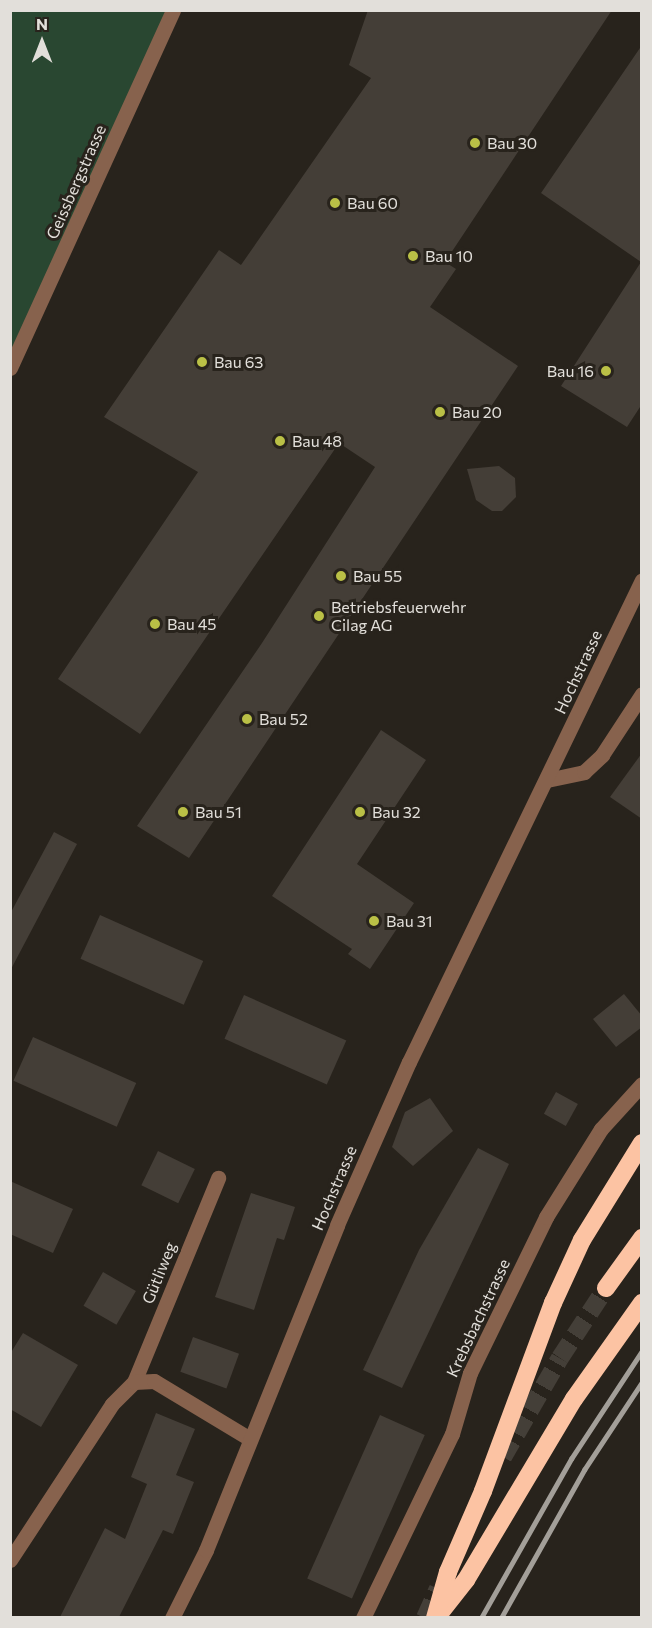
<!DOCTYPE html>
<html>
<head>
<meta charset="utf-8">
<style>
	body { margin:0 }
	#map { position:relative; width:652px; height:1628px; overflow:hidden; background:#28231c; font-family:Commissioner,sans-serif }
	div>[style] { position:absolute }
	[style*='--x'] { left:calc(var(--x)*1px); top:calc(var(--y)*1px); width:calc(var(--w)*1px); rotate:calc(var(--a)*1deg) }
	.green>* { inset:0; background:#294731 }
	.building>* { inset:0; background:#443e37; transform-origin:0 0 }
	.highway-tunnel>* { height:18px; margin-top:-9px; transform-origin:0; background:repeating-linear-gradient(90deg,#443f38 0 18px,transparent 0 27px) }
	.minor>* { height:15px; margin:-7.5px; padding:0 7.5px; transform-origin:7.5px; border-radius:7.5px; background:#87624d }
	.highway>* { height:18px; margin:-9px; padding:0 9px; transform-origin:9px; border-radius:9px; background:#fcc3a3 }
	.rail>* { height:4.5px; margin:-2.25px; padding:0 2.25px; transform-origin:2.25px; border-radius:2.25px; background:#a39f99 }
	.dots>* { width:16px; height:16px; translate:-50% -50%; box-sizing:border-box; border:3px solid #28231c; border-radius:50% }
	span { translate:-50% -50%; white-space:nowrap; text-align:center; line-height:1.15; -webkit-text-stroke:6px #28231c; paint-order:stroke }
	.poi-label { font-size:16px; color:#e2dfda }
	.left { translate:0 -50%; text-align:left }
	.right { translate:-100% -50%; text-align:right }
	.street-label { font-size:16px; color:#e2dfda }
	.frame { position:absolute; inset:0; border:12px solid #e2dfda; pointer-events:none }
	.north { position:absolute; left:12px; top:12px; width:60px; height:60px; -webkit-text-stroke:4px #28231c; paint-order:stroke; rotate:0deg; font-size:16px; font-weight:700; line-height:24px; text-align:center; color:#e2dfda }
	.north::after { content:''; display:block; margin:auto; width:21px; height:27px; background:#e2dfda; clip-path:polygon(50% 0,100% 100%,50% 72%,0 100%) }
</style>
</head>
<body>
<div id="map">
	<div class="green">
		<i style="clip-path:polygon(11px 11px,173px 11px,11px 368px)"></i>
	</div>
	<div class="building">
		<i style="clip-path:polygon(368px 10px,612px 10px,445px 262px,456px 269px,430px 307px,518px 366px,189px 858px,137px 826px,262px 643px,375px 467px,339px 443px,140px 734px,58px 679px,198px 472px,104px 417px,219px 250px,241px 265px,371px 78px,349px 65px)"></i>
		<i style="clip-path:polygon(642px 45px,642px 404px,627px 427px,561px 386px,641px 262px,541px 193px)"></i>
		<i style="clip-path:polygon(499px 466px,515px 478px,516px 497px,502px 511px,492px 511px,476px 500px,467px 469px)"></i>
		<i style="clip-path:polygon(381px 730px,426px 760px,357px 864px,414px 903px,370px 969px,348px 954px,352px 949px,272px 896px)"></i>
		<i style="clip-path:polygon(642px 753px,642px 819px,610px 797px)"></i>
		<i style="clip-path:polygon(54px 832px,77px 844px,10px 971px,10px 914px)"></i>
		<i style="left:100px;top:915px;width:113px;height:48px;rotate:24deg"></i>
		<i style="clip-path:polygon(624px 994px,642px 1016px,642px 1027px,616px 1047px,593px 1019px)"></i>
		<i style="left:244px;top:995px;width:112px;height:48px;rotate:24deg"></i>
		<i style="left:33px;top:1037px;width:113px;height:48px;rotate:24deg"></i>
		<i style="left:556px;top:1092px;width:25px;height:25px;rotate:29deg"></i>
		<i style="clip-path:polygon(430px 1098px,453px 1131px,413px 1166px,392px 1147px,405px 1112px)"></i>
		<i style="clip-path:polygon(478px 1148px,509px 1164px,402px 1388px,363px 1370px,419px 1250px)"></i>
		<i style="left:158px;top:1151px;width:41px;height:38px;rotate:26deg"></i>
		<i style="clip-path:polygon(10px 1181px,73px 1209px,53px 1253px,10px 1234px)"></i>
		<i style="clip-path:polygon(251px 1193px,295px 1207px,284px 1240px,277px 1238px,254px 1310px,215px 1297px)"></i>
		<i style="left:103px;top:1272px;width:38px;height:39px;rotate:30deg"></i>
		<i style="clip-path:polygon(23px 1333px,78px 1365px,41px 1427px,10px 1409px,10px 1354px)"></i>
		<i style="left:193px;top:1337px;width:49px;height:37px;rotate:20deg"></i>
		<i style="clip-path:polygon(156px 1413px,195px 1429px,176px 1475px,194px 1482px,173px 1534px,163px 1530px,119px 1617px,60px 1617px,105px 1528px,125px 1539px,147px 1484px,131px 1477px)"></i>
		<i style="left:380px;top:1415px;width:49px;height:179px;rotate:24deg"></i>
	</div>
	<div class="highway-tunnel">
		<i style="--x:503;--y:1457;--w:114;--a:-60.1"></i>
		<i style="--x:560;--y:1358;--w:84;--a:-56.7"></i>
		<i style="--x:425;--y:1618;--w:32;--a:-66"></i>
	</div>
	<div class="minor">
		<i style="--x:10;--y:368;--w:393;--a:-65.5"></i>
		<i style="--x:547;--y:780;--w:38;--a:-12"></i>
		<i style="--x:584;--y:772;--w:25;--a:-43"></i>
		<i style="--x:602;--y:755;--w:73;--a:-56.7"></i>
		<i style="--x:134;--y:1382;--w:221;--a:-67.6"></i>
		<i style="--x:10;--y:1560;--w:186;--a:-56.8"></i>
		<i style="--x:112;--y:1404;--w:31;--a:-45"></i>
		<i style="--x:134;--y:1382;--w:20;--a:-3"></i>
		<i style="--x:154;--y:1381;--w:112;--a:31.1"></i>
		<i style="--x:172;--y:1618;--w:76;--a:-63.4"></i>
		<i style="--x:206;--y:1550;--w:350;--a:-68"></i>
		<i style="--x:337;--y:1225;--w:178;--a:-66.2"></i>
		<i style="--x:409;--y:1062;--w:535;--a:-64.2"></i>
		<i style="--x:363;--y:1618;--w:204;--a:-64.2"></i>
		<i style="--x:452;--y:1434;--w:64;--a:-73.6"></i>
		<i style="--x:470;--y:1373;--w:174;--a:-64"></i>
		<i style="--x:546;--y:1217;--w:104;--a:-58"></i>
		<i style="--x:601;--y:1129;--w:61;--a:-47.7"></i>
	</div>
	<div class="highway">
		<i style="--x:606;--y:1288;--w:62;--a:-54.2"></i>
		<i style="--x:440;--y:1613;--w:42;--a:-51.8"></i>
		<i style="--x:466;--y:1580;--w:211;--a:-59.2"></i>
		<i style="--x:574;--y:1399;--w:118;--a:-54.7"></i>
		<i style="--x:435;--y:1618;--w:48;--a:-74.2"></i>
		<i style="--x:448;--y:1572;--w:88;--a:-66.6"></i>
		<i style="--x:483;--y:1491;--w:201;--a:-69.6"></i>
		<i style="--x:553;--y:1303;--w:69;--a:-65.3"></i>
		<i style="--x:582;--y:1240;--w:114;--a:-58.3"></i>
	</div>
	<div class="rail">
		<i style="--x:481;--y:1618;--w:183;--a:-60.5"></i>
		<i style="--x:571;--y:1459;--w:129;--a:-56.7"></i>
		<i style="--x:501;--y:1618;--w:170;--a:-60.7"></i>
		<i style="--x:584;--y:1470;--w:105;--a:-56.6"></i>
	</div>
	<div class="dots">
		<i style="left:475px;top:143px;background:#bac046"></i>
		<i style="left:335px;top:203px;background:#bac046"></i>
		<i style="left:413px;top:256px;background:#bac046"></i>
		<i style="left:202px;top:362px;background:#bac046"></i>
		<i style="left:606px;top:371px;background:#bac046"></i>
		<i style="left:440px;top:412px;background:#bac046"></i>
		<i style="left:280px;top:441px;background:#bac046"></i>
		<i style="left:341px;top:576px;background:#bac046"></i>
		<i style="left:319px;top:616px;background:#bac046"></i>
		<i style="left:155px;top:624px;background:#bac046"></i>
		<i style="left:247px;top:719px;background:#bac046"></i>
		<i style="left:183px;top:812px;background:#bac046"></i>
		<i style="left:360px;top:812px;background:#bac046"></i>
		<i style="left:374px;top:921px;background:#bac046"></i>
	</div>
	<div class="poi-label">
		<span class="left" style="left:487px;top:143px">Bau 30</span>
		<span class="left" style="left:347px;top:203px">Bau 60</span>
		<span class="left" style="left:425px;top:256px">Bau 10</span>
		<span class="left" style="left:214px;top:362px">Bau 63</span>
		<span class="right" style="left:594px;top:371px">Bau 16</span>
		<span class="left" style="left:452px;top:412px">Bau 20</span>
		<span class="left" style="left:292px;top:441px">Bau 48</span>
		<span class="left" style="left:353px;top:576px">Bau 55</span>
		<span class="left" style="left:331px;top:616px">Betriebsfeuerwehr<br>Cilag AG</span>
		<span class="left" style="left:167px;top:624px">Bau 45</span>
		<span class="left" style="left:259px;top:719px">Bau 52</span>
		<span class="left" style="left:195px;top:812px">Bau 51</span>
		<span class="left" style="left:372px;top:812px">Bau 32</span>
		<span class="left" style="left:386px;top:921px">Bau 31</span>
	</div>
	<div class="street-label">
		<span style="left:76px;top:182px;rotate:-66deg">Geissbergstrasse</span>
		<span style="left:578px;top:672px;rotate:-65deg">Hochstrasse</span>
		<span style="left:334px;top:1188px;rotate:-67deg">Hochstrasse</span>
		<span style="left:159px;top:1273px;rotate:-68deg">Gütliweg</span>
		<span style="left:478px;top:1318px;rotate:-65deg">Krebsbachstrasse</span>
	</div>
	<div class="frame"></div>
	<div class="north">N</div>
</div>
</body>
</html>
